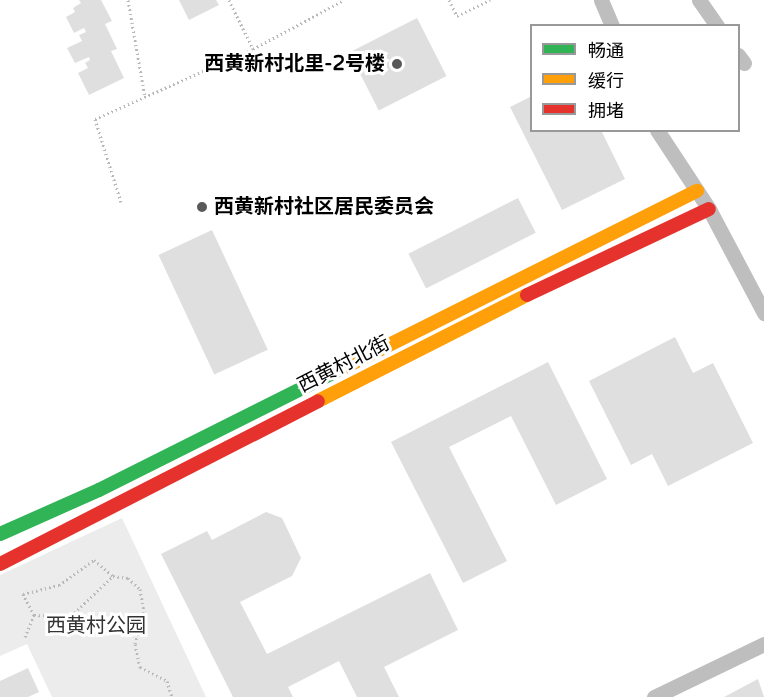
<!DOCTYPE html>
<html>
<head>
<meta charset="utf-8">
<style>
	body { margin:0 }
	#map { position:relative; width:764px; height:697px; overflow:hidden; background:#fff; font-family:"Varela Round","Noto Sans SC",sans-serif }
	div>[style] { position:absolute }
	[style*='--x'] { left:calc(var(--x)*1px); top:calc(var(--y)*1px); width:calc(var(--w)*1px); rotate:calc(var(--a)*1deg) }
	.green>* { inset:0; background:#ececec }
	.building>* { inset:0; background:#dfdfdf; transform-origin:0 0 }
	.path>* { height:3px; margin-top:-1.5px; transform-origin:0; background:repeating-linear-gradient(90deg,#b9b9b9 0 1.5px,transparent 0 4.5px) }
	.street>* { height:15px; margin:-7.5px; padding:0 7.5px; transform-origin:7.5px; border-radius:7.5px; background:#bebebe }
	.fast>* { height:14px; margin:-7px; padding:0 7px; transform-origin:7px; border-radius:7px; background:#30b455 }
	.slow>* { height:14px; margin:-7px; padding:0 7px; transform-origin:7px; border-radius:7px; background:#ff9f0a }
	.jam>* { height:14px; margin:-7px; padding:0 7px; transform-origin:7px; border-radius:7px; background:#e5322d }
	.dots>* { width:16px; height:16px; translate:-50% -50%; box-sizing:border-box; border:3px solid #fff; border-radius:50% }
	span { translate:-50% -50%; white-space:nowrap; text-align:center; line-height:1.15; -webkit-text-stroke:6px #fff; paint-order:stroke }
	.poi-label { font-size:20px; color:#000; font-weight:700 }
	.right { translate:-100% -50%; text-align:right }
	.left { translate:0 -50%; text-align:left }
	.street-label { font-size:20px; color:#000 }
	.park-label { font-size:20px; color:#333 }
	.legend { position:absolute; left:530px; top:24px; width:210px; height:108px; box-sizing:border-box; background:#fff; border:2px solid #999; margin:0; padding:8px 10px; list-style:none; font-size:18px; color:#000 }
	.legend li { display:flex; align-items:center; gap:12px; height:30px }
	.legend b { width:30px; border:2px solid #999 }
</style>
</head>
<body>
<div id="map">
	<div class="green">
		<i style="clip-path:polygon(122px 518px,206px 697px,52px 697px,27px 644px,0 656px,0 575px)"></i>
	</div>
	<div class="building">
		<i style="clip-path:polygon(79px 0,101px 0,112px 21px,105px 24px,117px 49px,111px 51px,124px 78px,89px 95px,78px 73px,88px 68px,85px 63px,90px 60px,89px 57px,75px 63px,67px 48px,82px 41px,79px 35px,86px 32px,84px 28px,74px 33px,66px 17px,75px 12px,73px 8px,81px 3px)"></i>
		<i style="clip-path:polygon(179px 0,216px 0,219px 5px,189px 20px)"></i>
		<i style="left:417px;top:18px;width:65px;height:76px;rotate:63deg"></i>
		<i style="clip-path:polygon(532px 96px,532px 130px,601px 130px,625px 179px,562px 210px,510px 107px)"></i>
		<i style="left:518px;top:198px;width:39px;height:123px;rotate:63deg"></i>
		<i style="left:212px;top:230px;width:132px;height:59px;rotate:65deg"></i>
		<i style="clip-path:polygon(675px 337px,693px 373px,713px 363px,753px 443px,668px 486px,652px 454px,631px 465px,589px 381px)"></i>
		<i style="clip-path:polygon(548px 362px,607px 479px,556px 505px,511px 416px,449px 447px,507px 561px,463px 583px,391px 442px)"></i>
		<i style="clip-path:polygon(266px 512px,282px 518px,301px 558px,292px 576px,240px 602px,267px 654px,430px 573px,458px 630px,384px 667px,399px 697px,357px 697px,339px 661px,288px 687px,293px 697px,233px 697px,161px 554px,207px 531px,212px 540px)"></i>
		<i style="clip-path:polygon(28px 668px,39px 692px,28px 697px,0 697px,0 681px)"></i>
		<i style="clip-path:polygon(758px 679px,764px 697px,724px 697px)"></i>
	</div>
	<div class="path">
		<i style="--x:128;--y:0;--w:98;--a:80.1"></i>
		<i style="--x:229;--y:0;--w:55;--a:63.9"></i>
		<i style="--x:253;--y:49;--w:103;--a:-28.3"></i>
		<i style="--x:449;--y:0;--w:18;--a:63"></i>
		<i style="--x:457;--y:16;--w:37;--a:-26"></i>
		<i style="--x:121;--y:202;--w:87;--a:-107.4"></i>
		<i style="--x:95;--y:119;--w:173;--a:-23.9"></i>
		<i style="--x:34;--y:615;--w:37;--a:2"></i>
		<i style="--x:71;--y:616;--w:58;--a:-43.6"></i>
		<i style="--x:25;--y:637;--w:24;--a:-68"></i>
		<i style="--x:34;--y:615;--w:24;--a:-118"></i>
		<i style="--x:23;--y:594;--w:37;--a:-14"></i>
		<i style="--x:59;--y:585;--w:43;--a:-35.5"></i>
		<i style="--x:94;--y:560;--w:25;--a:40"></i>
		<i style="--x:113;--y:576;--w:15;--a:8"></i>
		<i style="--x:128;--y:578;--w:16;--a:43"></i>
		<i style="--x:140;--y:589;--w:23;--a:80"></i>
		<i style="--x:144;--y:612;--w:33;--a:106"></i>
		<i style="--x:135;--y:644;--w:24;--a:78"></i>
		<i style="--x:140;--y:667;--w:30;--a:27"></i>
		<i style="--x:167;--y:681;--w:17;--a:73"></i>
	</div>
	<div class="street">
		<i style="--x:601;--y:0;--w:28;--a:67"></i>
		<i style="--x:699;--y:0;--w:32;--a:55"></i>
		<i style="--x:738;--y:55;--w:10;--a:53"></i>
		<i style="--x:657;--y:130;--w:95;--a:56.6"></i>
		<i style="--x:709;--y:209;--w:118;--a:62.1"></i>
		<i style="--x:654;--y:697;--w:122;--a:-25.7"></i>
	</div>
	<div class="fast">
		<i style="--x:0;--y:534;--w:108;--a:-24"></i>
		<i style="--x:99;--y:490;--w:273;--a:-26.6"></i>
	</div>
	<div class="slow">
		<i style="--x:343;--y:368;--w:396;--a:-26.6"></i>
		<i style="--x:318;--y:401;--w:234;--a:-26.9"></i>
	</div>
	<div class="jam">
		<i style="--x:527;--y:295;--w:201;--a:-25.3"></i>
		<i style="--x:0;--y:564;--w:357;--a:-27.1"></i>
	</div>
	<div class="dots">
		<i style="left:397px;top:64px;background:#595959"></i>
		<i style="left:202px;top:207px;background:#595959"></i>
	</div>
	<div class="poi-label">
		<span class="right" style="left:385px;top:64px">西黄新村北里-2号楼</span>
		<span class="left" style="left:214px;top:207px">西黄新村社区居民委员会</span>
	</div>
	<div class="street-label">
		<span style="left:344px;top:365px;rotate:-27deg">西黄村北街</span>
	</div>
	<div class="park-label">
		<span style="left:96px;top:626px">西黄村公园</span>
	</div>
	<ul class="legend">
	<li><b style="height:8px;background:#30b455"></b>畅通</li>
	<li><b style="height:8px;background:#ff9f0a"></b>缓行</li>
	<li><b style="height:8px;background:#e5322d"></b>拥堵</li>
	</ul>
</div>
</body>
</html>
